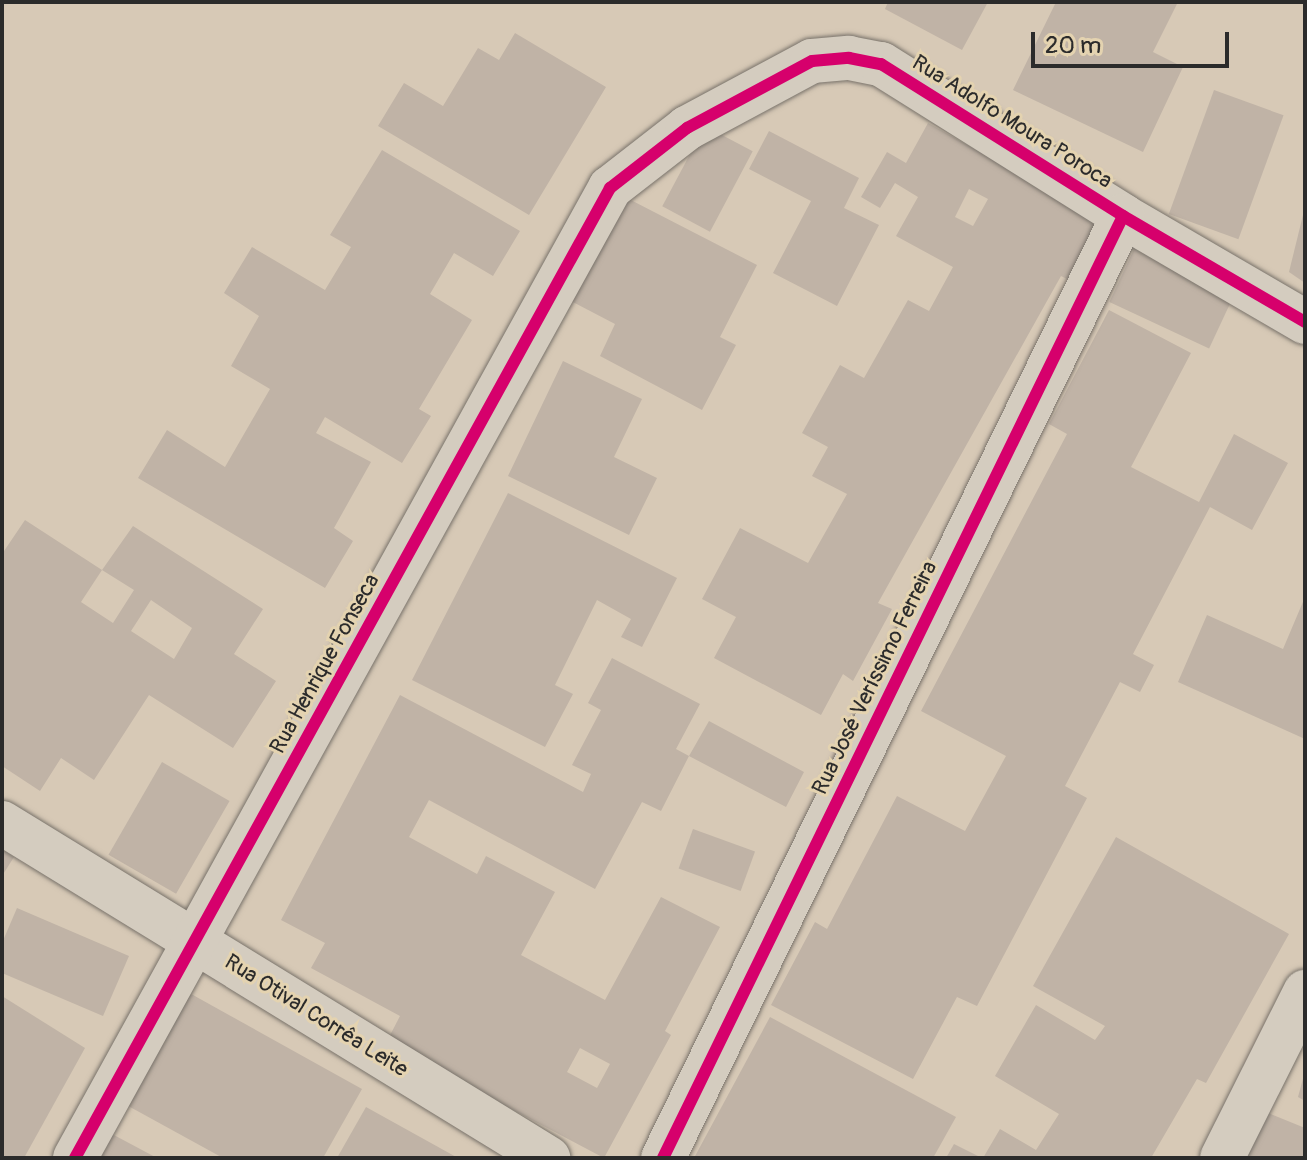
<!DOCTYPE html>
<html>
<head>
<meta charset="utf-8">
<style>
	body { margin:0 }
	#map { position:relative; width:1307px; height:1160px; overflow:hidden; background:#d7c9b6; font-family:Pangolin,sans-serif }
	div>[style] { position:absolute }
	[style*='--x'] { left:calc(var(--x)*1px); top:calc(var(--y)*1px); width:calc(var(--w)*1px); rotate:calc(var(--a)*1deg) }
	.building>* { inset:0; background:#c0b3a6; transform-origin:0 0 }
	.roads { filter:drop-shadow(0 0 2px #78726a) drop-shadow(0 0 2px #78726a) }
	.street>* { height:44px; margin:-22px; padding:0 22px; transform-origin:22px; border-radius:22px; background:#d4ccbf }
	.cycleway>* { height:12px; margin:-6px; padding:0 6px; transform-origin:6px; border-radius:6px; background:#d6006c }
	span { translate:-50% -50%; white-space:nowrap; text-align:center; line-height:1.15; -webkit-text-stroke:6px #e4d3b0; paint-order:stroke }
	.street-label { font-size:22px; color:#2b2b2b }
	.frame { position:absolute; inset:0; border:4px solid #2b2b2b; pointer-events:none }
	.scale { position:absolute; left:1031px; top:32px; width:198px; height:36px; box-sizing:border-box; border:4px solid #2b2b2b; border-top:0; padding-left:10px; font-size:24px; line-height:28px; white-space:nowrap; color:#2b2b2b; -webkit-text-stroke:6px #e4d3b0; paint-order:stroke }
</style>
</head>
<body>
<div id="map">
	<div class="building">
		<i style="clip-path:polygon(888px 2px,988px 2px,962px 50px,885px 9px)"></i>
		<i style="clip-path:polygon(1056px 2px,1178px 2px,1153px 52px,1183px 67px,1143px 152px,1013px 90px)"></i>
		<i style="clip-path:polygon(515px 33px,606px 87px,529px 215px,378px 126px,404px 83px,443px 106px,478px 48px,499px 60px)"></i>
		<i style="left:1214px;top:90px;width:74px;height:132px;rotate:20deg"></i>
		<i style="clip-path:polygon(evenodd,928px 123px,1102px 220px,1069px 280px,1061px 276px,878px 603px,892px 609px,853px 681px,843px 674px,821px 715px,714px 658px,736px 617px,702px 599px,740px 528px,808px 563px,847px 494px,812px 476px,828px 447px,802px 433px,840px 365px,864px 378px,908px 300px,929px 311px,953px 267px,896px 236px,918px 197px,895px 183px,880px 208px,861px 197px,887px 152px,906px 163px,928px 123px,969px 189px,988px 199px,973px 226px,955px 217px,969px 189px)"></i>
		<i style="left:705px;top:126px;width:54px;height:91px;rotate:28deg"></i>
		<i style="clip-path:polygon(769px 131px,859px 178px,844px 208px,879px 225px,837px 306px,773px 273px,811px 201px,749px 169px)"></i>
		<i style="clip-path:polygon(382px 150px,520px 231px,493px 276px,454px 253px,430px 294px,472px 320px,419px 409px,431px 416px,402px 463px,325px 417px,316px 433px,371px 462px,334px 528px,353px 541px,325px 588px,138px 478px,167px 430px,225px 467px,270px 389px,231px 366px,259px 316px,224px 293px,252px 247px,325px 290px,351px 247px,330px 235px)"></i>
		<i style="clip-path:polygon(623px 196px,757px 265px,720px 337px,736px 345px,702px 410px,600px 356px,615px 324px,569px 300px)"></i>
		<i style="clip-path:polygon(1304px 211px,1305px 211px,1305px 283px,1289px 272px)"></i>
		<i style="left:1136px;top:245px;width:110px;height:63px;rotate:25deg"></i>
		<i style="clip-path:polygon(1109px 310px,1191px 353px,1131px 467px,1199px 502px,1234px 434px,1288px 463px,1252px 530px,1210px 507px,1133px 654px,1154px 665px,1140px 692px,1120px 682px,1065px 786px,1087px 798px,977px 1006px,957px 997px,913px 1079px,771px 1005px,815px 922px,827px 929px,897px 796px,965px 831px,1006px 756px,921px 711px,1067px 434px,1049px 424px)"></i>
		<i style="clip-path:polygon(563px 361px,642px 399px,614px 457px,657px 478px,629px 535px,508px 476px)"></i>
		<i style="clip-path:polygon(508px 493px,677px 578px,642px 647px,621px 637px,631px 619px,597px 600px,555px 685px,573px 694px,545px 747px,412px 680px)"></i>
		<i style="clip-path:polygon(evenodd,25px 520px,102px 570px,81px 602px,113px 623px,134px 590px,102px 570px,133px 526px,263px 609px,234px 654px,276px 681px,233px 748px,149px 695px,94px 780px,61px 758px,40px 791px,2px 766px,2px 554px,25px 520px,151px 600px,192px 628px,174px 659px,131px 631px,151px 600px)"></i>
		<i style="clip-path:polygon(1305px 597px,1305px 739px,1178px 682px,1207px 615px,1283px 649px)"></i>
		<i style="clip-path:polygon(evenodd,612px 658px,700px 704px,676px 749px,689px 756px,709px 721px,804px 772px,786px 807px,689px 756px,661px 811px,642px 802px,595px 889px,429px 800px,409px 837px,477px 874px,486px 856px,555px 892px,521px 955px,605px 1000px,661px 897px,720px 927px,665px 1031px,671px 1035px,604px 1158px,386px 1043px,400px 1016px,311px 968px,325px 943px,281px 920px,400px 695px,583px 792px,591px 774px,572px 765px,601px 710px,588px 703px,612px 658px,580px 1048px,610px 1064px,597px 1088px,567px 1072px,580px 1048px)"></i>
		<i style="left:162px;top:762px;width:78px;height:107px;rotate:30deg"></i>
		<i style="left:693px;top:829px;width:66px;height:42px;rotate:20deg"></i>
		<i style="clip-path:polygon(1116px 837px,1289px 934px,1206px 1083px,1197px 1079px,1151px 1158px,983px 1158px,1000px 1129px,1036px 1150px,1059px 1114px,995px 1076px,1036px 1005px,1095px 1040px,1105px 1026px,1033px 986px)"></i>
		<i style="clip-path:polygon(2px 849px,14px 857px,2px 876px)"></i>
		<i style="clip-path:polygon(17px 908px,129px 956px,103px 1016px,2px 973px,2px 943px)"></i>
		<i style="clip-path:polygon(184px 990px,362px 1089px,323px 1158px,223px 1158px,121px 1102px)"></i>
		<i style="clip-path:polygon(2px 996px,85px 1048px,24px 1158px,2px 1158px)"></i>
		<i style="clip-path:polygon(770px 1017px,956px 1117px,933px 1158px,694px 1158px)"></i>
		<i style="clip-path:polygon(1304px 1075px,1305px 1075px,1305px 1101px,1298px 1097px)"></i>
		<i style="clip-path:polygon(366px 1107px,458px 1158px,337px 1158px)"></i>
		<i style="clip-path:polygon(1266px 1112px,1305px 1128px,1305px 1158px,1247px 1158px)"></i>
		<i style="clip-path:polygon(112px 1134px,157px 1158px,99px 1158px)"></i>
		<i style="clip-path:polygon(954px 1144px,982px 1158px,946px 1158px)"></i>
	</div>
	<div class="roads">
		<div class="street">
			<i style="--x:2;--y:823;--w:641;--a:31.53"></i>
			<i style="--x:75;--y:1158;--w:1108;--a:-61.12"></i>
			<i style="--x:610;--y:188;--w:98;--a:-37.9"></i>
			<i style="--x:687;--y:128;--w:142;--a:-28.2"></i>
			<i style="--x:812;--y:61;--w:37;--a:-5"></i>
			<i style="--x:849;--y:58;--w:33;--a:11"></i>
			<i style="--x:881;--y:64;--w:286;--a:32.1"></i>
			<i style="--x:1123;--y:216;--w:211;--a:30.2"></i>
			<i style="--x:663;--y:1158;--w:1048;--a:-63.97"></i>
			<i style="--x:1222;--y:1158;--w:186;--a:-63.4"></i>
		</div>
	</div>
	<div class="cycleway">
		<i style="--x:75;--y:1158;--w:1108;--a:-61.12"></i>
		<i style="--x:610;--y:188;--w:98;--a:-37.9"></i>
		<i style="--x:687;--y:128;--w:142;--a:-28.2"></i>
		<i style="--x:812;--y:61;--w:37;--a:-5"></i>
		<i style="--x:849;--y:58;--w:33;--a:11"></i>
		<i style="--x:881;--y:64;--w:286;--a:32.1"></i>
		<i style="--x:1123;--y:216;--w:211;--a:30.2"></i>
		<i style="--x:663;--y:1158;--w:1048;--a:-63.97"></i>
	</div>
	<div class="street-label">
		<span style="left:1012px;top:122px;rotate:32deg">Rua Adolfo Moura Poroca</span>
		<span style="left:325px;top:664px;rotate:-61deg">Rua Henrique Fonseca</span>
		<span style="left:875px;top:678px;rotate:-64deg">Rua José Veríssimo Ferreira</span>
		<span style="left:316px;top:1016px;rotate:32deg">Rua Otival Corrêa Leite</span>
	</div>
	<div class="frame"></div>
	<div class="scale">20 m</div>
</div>
</body>
</html>
